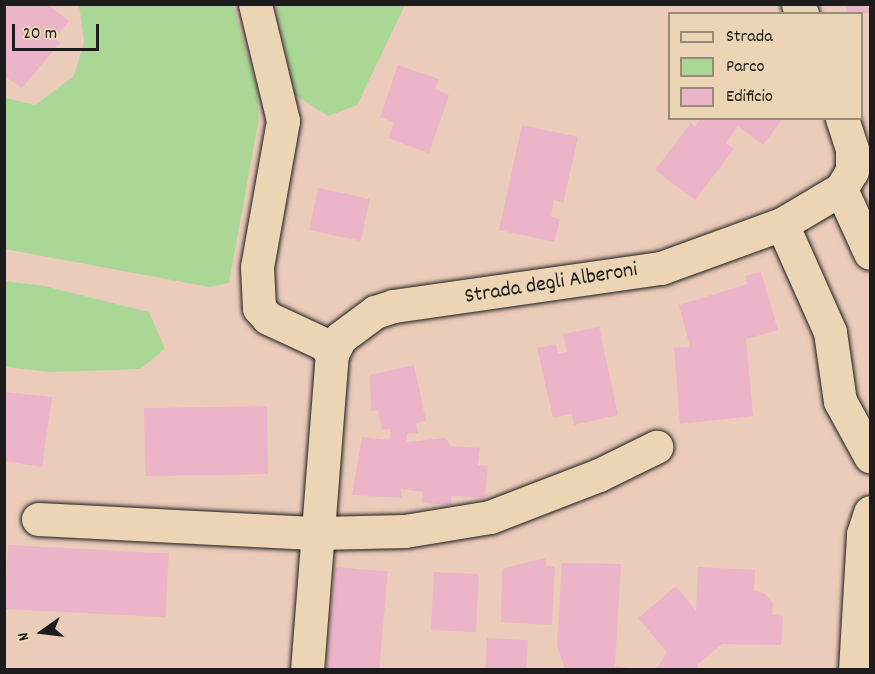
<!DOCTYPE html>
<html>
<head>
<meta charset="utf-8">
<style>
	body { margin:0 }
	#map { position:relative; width:875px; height:674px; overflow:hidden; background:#ebcbba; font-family:Dekko,sans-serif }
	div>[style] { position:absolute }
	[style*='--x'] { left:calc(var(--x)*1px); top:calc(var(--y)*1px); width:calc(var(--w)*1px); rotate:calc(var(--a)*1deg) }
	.green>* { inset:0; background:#aad796 }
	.building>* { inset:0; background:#ecb4c9; transform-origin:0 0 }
	.roads { filter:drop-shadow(0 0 2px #1c1c1c) drop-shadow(0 0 2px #1c1c1c) }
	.minor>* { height:33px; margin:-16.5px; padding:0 16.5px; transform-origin:16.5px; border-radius:16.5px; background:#ebd5b4 }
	span { translate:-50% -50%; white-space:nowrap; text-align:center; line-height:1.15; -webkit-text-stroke:5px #ebd5b4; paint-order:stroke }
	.street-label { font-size:22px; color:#1c1c1c }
	.frame { position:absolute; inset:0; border:6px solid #1c1c1c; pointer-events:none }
	.legend { position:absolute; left:668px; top:12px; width:195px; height:108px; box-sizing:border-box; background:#ebd5b4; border:2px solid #988b77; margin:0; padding:8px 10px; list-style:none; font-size:18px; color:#1c1c1c }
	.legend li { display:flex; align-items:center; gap:12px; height:30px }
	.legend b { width:30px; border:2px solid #988b77 }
	.north { position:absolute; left:12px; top:602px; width:60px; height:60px; -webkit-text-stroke:4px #ebd5b4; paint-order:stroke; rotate:256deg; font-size:16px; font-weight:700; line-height:24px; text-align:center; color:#1c1c1c }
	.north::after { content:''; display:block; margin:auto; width:21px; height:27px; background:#1c1c1c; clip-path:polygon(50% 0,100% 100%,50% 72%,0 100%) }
	.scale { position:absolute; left:12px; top:24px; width:87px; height:27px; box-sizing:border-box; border:3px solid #1c1c1c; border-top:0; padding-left:8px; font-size:18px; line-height:21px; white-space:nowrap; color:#1c1c1c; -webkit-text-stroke:4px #ebd5b4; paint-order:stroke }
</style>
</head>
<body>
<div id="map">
	<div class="green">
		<i style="clip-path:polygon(276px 4px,405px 4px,405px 5px,357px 105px,328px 116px,295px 95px)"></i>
		<i style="clip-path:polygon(79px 5px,233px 5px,257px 87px,259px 118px,229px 283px,209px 287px,5px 249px,5px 98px,35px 105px,74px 76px,84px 41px)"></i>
		<i style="clip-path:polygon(5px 281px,44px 286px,149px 312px,165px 349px,140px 369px,50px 372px,5px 367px)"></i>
	</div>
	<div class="building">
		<i style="clip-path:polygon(4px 4px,47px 4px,69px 21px,55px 39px,60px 43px,22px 88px,4px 76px)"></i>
		<i style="clip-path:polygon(845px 4px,870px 4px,870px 13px,847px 14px)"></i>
		<i style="clip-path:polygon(398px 65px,439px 79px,435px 89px,449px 95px,429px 153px,388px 138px,394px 123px,380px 117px)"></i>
		<i style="clip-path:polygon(701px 118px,783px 118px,763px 145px,738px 126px,726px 143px,734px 149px,695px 200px,655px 170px,691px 123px,695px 127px)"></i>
		<i style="clip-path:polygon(522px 125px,578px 137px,563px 203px,554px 200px,551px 217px,560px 219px,554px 242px,499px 230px)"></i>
		<i style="left:318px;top:188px;width:53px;height:43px;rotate:12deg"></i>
		<i style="clip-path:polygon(761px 272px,778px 330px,746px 339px,753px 416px,680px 424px,674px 348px,690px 347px,679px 305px,748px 284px,745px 276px)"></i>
		<i style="clip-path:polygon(599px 327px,618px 415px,574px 425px,572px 414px,553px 418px,537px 348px,556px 344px,558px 354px,567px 352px,563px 334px)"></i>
		<i style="clip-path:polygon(414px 365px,426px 421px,416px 423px,418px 433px,407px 434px,407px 442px,446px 438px,450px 446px,480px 448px,478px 465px,488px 466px,485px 498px,451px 496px,451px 505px,422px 503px,423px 492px,401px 489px,402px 498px,352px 495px,362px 437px,389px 440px,391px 429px,382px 430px,378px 410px,371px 411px,370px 375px)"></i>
		<i style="clip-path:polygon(4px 392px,52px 397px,42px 467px,4px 461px)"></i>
		<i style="left:267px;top:406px;width:68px;height:123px;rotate:89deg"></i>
		<i style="left:8px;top:545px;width:161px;height:64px;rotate:3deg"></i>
		<i style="clip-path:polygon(545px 558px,546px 566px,555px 566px,552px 625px,501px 622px,502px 569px)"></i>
		<i style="clip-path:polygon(562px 563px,621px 564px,615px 666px,645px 670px,565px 670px,557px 645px)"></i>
		<i style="left:335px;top:567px;width:53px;height:103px;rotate:5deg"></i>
		<i style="clip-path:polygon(698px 567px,755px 570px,754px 591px,764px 593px,773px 603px,772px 615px,783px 616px,781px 645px,722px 644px,698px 664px,698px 670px,656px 670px,667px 652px,638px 618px,676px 586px,696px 611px)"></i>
		<i style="left:434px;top:572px;width:45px;height:58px;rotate:3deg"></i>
		<i style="left:487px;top:638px;width:41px;height:32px;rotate:3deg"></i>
	</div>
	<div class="roads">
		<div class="minor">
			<i style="--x:255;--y:4;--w:120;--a:76.5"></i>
			<i style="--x:283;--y:121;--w:148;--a:100.1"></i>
			<i style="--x:257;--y:267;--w:41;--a:87.2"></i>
			<i style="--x:259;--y:308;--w:13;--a:48"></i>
			<i style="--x:268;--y:318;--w:62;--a:24.9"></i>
			<i style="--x:324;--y:344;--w:13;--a:51"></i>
			<i style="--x:798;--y:4;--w:11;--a:68"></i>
			<i style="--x:841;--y:189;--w:70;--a:65.6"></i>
			<i style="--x:782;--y:224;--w:118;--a:66"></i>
			<i style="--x:830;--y:332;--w:70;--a:81.8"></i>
			<i style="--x:840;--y:401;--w:63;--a:61.4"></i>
			<i style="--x:38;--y:519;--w:280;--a:2.9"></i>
			<i style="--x:318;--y:533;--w:87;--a:-1.3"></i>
			<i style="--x:405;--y:531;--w:86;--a:-9.4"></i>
			<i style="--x:490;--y:517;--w:117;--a:-21.1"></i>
			<i style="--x:599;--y:475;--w:64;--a:-26.2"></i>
			<i style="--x:307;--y:670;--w:317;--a:-85.5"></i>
			<i style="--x:332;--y:354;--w:18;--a:-63"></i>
			<i style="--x:340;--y:338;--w:44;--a:-36.6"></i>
			<i style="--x:375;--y:312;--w:19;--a:-18"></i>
			<i style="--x:393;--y:306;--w:271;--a:-8.1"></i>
			<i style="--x:661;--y:268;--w:129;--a:-20"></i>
			<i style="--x:782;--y:224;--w:69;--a:-30.7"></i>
			<i style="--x:841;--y:189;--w:21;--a:-59"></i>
			<i style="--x:852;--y:171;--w:22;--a:-90"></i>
			<i style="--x:852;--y:149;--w:33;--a:-108"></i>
			<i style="--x:855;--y:670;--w:136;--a:-86.6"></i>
			<i style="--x:863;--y:534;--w:23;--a:-72"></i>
		</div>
	</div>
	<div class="street-label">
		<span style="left:551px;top:284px;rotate:-9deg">Strada degli Alberoni</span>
	</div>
	<div class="frame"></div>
	<ul class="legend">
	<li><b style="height:8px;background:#ebd5b4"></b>Strada</li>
	<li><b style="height:16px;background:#aad796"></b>Parco</li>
	<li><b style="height:16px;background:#ecb4c9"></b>Edificio</li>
	</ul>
	<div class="north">N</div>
	<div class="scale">20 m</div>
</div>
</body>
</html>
